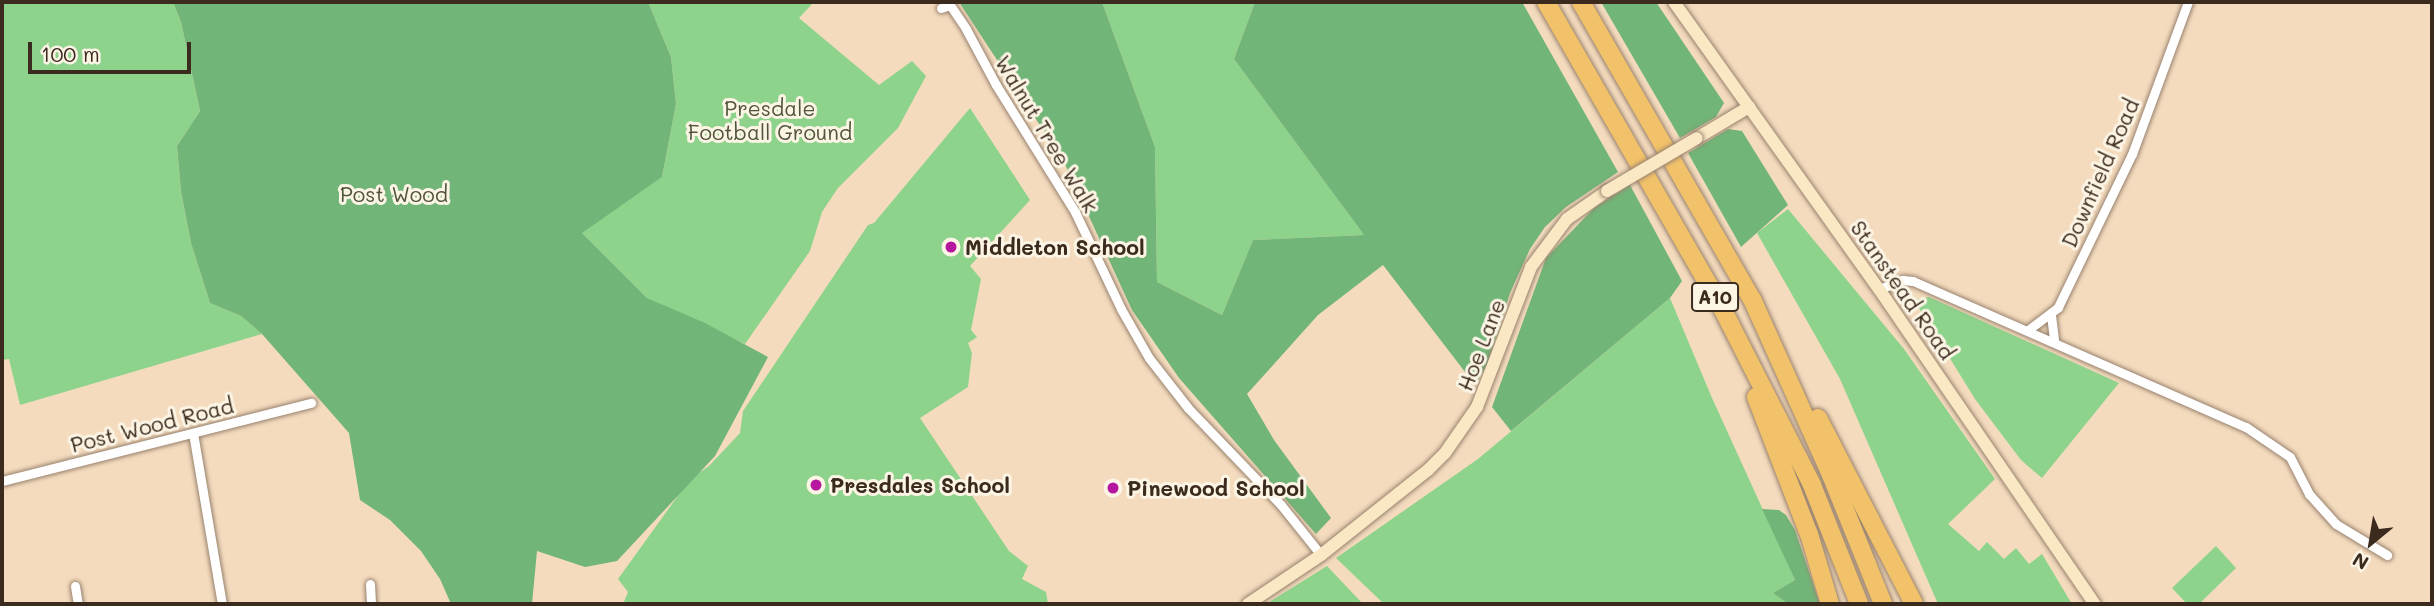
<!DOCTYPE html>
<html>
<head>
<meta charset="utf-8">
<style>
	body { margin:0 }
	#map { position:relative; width:2434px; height:606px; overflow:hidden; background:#f4dbbe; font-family:Mali,sans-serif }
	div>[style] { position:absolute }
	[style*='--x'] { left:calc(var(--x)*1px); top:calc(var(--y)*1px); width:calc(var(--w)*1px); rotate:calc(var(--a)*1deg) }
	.green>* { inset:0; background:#8ed38c }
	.forest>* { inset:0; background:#72b578 }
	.roads { filter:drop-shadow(0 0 2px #98826e) drop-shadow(0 0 2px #98826e) }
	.street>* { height:9px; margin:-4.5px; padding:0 4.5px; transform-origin:4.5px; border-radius:4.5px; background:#fff }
	.secondary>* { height:12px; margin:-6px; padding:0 6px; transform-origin:6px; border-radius:6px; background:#fae7c3 }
	.highway>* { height:18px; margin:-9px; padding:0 9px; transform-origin:9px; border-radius:9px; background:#f2c26a }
	.bridges { filter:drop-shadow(0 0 2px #98826e) drop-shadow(0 0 2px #98826e) }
	.secondary-bridge>* { height:12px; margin:-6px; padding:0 6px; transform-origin:6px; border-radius:6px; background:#fae7c3 }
	.dots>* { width:19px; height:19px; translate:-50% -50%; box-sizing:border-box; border:4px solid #fcf5e5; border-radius:50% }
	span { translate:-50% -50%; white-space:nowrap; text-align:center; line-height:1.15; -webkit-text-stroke:6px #fcf5e5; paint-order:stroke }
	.shield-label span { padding:2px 5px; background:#fcf5e5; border:2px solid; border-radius:5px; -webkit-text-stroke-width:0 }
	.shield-label { font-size:19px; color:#3b2a1e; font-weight:700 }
	.park-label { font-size:21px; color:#50543a }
	.street-label { font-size:21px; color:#3b2a1e }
	.poi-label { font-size:21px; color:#3b2a1e; font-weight:700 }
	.left { translate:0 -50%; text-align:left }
	.frame { position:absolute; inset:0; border:4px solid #3b2a1e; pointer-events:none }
	.north { position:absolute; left:2336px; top:508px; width:70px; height:70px; -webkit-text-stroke:5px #fcf5e5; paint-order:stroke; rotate:210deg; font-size:19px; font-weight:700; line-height:28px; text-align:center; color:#3b2a1e }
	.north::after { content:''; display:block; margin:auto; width:24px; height:32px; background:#3b2a1e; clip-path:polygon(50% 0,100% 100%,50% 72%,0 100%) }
	.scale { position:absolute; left:28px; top:42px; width:163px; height:32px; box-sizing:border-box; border:4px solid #3b2a1e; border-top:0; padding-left:9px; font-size:21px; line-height:24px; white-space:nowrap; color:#3b2a1e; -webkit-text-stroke:5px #fcf5e5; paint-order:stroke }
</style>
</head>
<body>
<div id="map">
	<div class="green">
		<i style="clip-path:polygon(2px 2px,173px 2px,181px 22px,200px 111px,177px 146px,181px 193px,191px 243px,210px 303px,241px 316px,262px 334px,20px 405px,9px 359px,2px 360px)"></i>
		<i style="clip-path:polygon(648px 2px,814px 2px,799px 18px,879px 85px,912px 61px,926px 76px,898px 128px,838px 188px,822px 212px,810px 251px,745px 344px,647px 298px,581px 232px,662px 177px,676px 104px,671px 57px)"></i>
		<i style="clip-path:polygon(1102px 2px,1255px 2px,1234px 59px,1364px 235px,1253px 240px,1222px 315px,1157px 282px,1155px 147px)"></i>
		<i style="clip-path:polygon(970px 108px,1030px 200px,970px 266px,981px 279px,971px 330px,977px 337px,968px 343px,972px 353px,968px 387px,920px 418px,1009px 551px,1028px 566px,1022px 579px,1046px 592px,1048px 604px,623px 604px,628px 592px,618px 579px,690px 479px,709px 466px,740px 433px,743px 411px,868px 225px,874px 223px)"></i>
		<i style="clip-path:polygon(1788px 209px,1904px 349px,1995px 479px,1948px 524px,1979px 551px,1987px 542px,2004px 559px,2016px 548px,2029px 564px,2042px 554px,2072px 604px,1938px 604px,1840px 379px,1757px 233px)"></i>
		<i style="clip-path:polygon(1929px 297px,2119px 383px,2042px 478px,2021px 460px,1975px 399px,1914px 300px)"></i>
		<i style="clip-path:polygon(1670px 298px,1712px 398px,1795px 580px,1773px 593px,1788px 604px,1384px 604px,1336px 558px,1478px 459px)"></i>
		<i style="clip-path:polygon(2216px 546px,2236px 568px,2199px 604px,2187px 604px,2172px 588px)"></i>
		<i style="clip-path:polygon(1327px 566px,1363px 604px,1266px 604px)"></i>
	</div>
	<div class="forest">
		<i style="clip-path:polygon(173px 2px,648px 2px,671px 57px,676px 104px,662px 177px,582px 233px,647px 298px,705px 323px,768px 357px,715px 456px,617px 561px,585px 567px,537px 551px,532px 604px,451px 604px,440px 579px,421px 551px,390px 520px,360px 500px,349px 433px,262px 334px,241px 316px,210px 303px,191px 243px,181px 192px,177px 146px,200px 111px,181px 22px)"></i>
		<i style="clip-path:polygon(959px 2px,1102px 2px,1155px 147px,1157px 282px,1222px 315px,1253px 240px,1364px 235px,1234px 59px,1255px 2px,1522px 2px,1618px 172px,1566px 207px,1545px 227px,1530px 249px,1510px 293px,1487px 365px,1475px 385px,1383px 265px,1318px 315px,1247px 394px,1274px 440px,1331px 518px,1316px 534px,1179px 378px,1132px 310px,1064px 162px)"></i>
		<i style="clip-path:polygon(1601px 2px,1656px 2px,1724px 103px,1716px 117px,1680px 138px)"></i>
		<i style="clip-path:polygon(1728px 129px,1742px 131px,1788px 205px,1741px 247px,1688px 153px)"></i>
		<i style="clip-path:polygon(1630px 185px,1682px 281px,1670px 298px,1511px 431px,1492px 407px,1546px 258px,1594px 208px)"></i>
		<i style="clip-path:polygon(1762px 509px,1779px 510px,1786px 515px,1795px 530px,1820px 604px,1788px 604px,1773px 593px,1795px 580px)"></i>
	</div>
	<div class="roads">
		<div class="street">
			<i style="--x:941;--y:8;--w:9;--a:-18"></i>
			<i style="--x:950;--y:5;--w:29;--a:56"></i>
			<i style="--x:966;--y:29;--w:64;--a:61.8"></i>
			<i style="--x:996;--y:85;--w:150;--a:58.1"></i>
			<i style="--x:1075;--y:212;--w:107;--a:64.6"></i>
			<i style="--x:1121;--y:309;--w:56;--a:60.3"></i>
			<i style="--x:1149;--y:358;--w:63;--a:52"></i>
			<i style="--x:1188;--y:408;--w:134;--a:46.2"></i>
			<i style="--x:1281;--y:505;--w:64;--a:51.3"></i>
			<i style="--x:1879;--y:289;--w:26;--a:-21"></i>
			<i style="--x:1903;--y:280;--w:10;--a:6"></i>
			<i style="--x:1913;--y:281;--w:364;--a:23.7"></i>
			<i style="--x:2246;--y:427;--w:53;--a:34.3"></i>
			<i style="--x:2290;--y:457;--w:42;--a:62.8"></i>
			<i style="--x:2309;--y:494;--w:40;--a:48"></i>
			<i style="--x:2336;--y:524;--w:60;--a:31.3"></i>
			<i style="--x:2051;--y:315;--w:26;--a:83"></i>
			<i style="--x:2028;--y:330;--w:38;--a:-37"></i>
			<i style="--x:2058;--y:307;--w:170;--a:-64.2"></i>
			<i style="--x:2132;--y:154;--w:162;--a:-69.8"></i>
			<i style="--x:193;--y:433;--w:173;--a:80.4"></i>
			<i style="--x:2;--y:481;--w:319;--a:-14.2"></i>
			<i style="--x:370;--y:584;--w:20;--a:87"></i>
			<i style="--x:75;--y:586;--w:18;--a:81"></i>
		</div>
		<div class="secondary">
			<i style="--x:1674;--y:2;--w:353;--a:54.5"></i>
			<i style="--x:1879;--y:289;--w:382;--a:55.6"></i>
			<i style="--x:1697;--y:138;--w:61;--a:-30.8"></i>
			<i style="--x:1248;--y:604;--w:88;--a:-33.9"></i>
			<i style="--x:1321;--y:555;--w:137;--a:-38.5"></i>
			<i style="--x:1428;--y:470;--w:24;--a:-45"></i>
			<i style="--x:1445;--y:453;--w:56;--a:-55.2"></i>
			<i style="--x:1477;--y:407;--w:150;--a:-68.9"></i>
			<i style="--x:1531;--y:267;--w:60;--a:-53.1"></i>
			<i style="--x:1567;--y:219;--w:49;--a:-35"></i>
		</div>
		<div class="highway">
			<i style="--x:1546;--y:2;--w:355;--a:60.1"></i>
			<i style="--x:1723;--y:310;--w:196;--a:63"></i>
			<i style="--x:1812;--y:485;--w:128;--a:68.4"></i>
			<i style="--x:1581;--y:2;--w:343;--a:60.1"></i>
			<i style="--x:1752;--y:299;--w:193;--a:65.8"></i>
			<i style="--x:1831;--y:475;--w:139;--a:68"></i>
			<i style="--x:1756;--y:397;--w:147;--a:68.9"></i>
			<i style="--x:1809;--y:534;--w:73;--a:73.3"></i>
			<i style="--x:1818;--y:418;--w:209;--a:62.7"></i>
		</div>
	</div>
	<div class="bridges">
		<div class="secondary-bridge">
			<i style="--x:1607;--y:191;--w:104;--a:-30.5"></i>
		</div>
	</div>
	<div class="dots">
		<i style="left:951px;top:247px;background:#b5179e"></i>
		<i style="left:816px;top:485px;background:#b5179e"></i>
		<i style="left:1113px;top:488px;background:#b5179e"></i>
	</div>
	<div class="shield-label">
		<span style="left:1715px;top:297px">A10</span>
	</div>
	<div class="park-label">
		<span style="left:770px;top:120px">Presdale<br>Football Ground</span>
		<span style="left:394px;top:194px">Post Wood</span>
	</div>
	<div class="street-label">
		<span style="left:1047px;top:134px;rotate:59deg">Walnut Tree Walk</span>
		<span style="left:2100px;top:173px;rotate:-66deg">Downfield Road</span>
		<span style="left:1903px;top:290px;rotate:55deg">Stanstead Road</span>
		<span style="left:1481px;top:345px;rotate:-69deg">Hoe Lane</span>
		<span style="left:152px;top:425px;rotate:-14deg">Post Wood Road</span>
	</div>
	<div class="poi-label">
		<span class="left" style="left:965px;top:247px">Middleton School</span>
		<span class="left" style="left:830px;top:485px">Presdales School</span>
		<span class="left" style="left:1127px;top:488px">Pinewood School</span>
	</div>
	<div class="frame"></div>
	<div class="north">N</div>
	<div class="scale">100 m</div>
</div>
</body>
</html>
